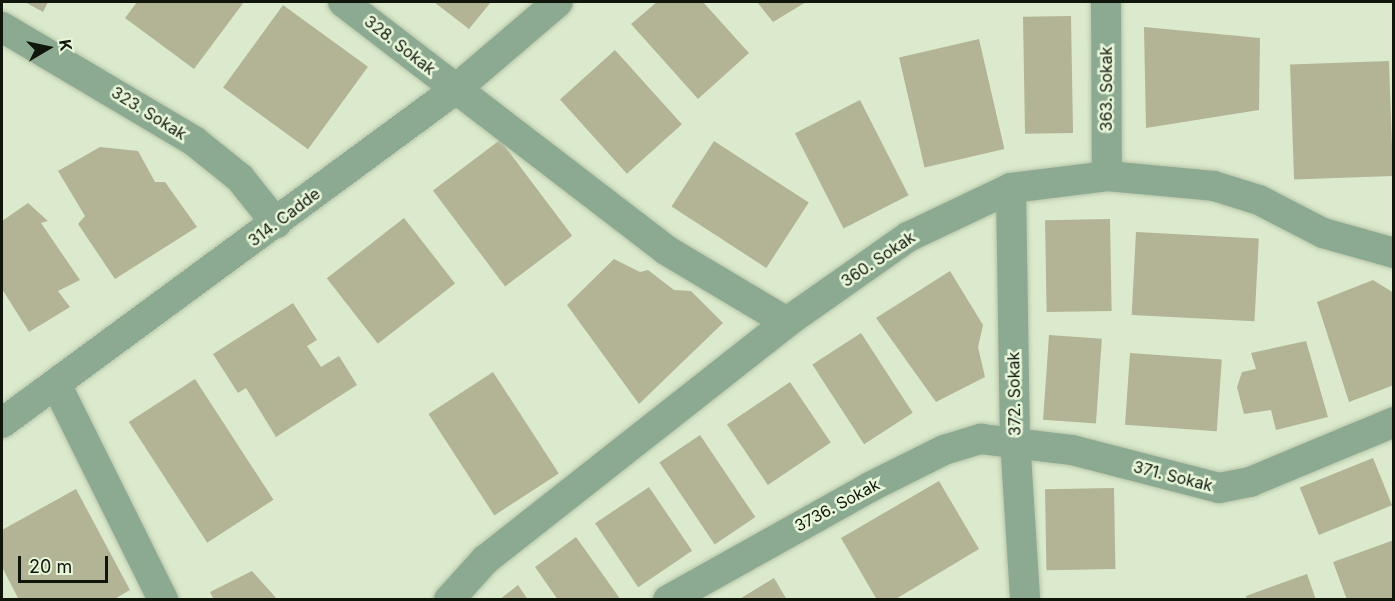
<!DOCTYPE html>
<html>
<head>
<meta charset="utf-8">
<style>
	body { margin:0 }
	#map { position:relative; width:1395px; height:601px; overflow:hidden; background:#dbeacc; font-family:Inter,sans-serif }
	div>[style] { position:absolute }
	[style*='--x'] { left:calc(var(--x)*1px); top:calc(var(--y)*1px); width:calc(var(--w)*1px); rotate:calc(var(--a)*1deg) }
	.building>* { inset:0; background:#b2b495; transform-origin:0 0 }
	.roads { filter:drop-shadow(0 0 2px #b7c4a9) drop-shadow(0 0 2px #b7c4a9) }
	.minor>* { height:30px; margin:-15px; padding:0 15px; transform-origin:15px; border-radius:15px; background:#8caa91 }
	span { translate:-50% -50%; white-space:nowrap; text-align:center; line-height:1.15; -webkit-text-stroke:5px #e8f7d9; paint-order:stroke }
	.street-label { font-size:16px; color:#11160c }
	.frame { position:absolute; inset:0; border:3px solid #11160c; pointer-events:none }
	.north { position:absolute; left:18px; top:18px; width:60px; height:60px; -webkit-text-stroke:4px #e8f7d9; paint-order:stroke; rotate:81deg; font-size:16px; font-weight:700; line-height:24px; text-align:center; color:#11160c }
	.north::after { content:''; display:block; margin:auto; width:21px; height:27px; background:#11160c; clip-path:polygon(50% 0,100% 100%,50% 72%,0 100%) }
	.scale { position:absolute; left:18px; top:556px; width:90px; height:27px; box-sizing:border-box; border:3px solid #11160c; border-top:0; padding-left:8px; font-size:18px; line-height:21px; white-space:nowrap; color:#11160c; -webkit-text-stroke:4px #e8f7d9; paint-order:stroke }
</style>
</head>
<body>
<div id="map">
	<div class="building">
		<i style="clip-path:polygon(25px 2px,48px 2px,43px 12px)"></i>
		<i style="clip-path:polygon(137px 2px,244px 2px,194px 69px,125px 18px)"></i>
		<i style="clip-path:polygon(434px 2px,491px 2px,469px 29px)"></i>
		<i style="clip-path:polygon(657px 2px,703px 2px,749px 53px,698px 99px,631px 24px)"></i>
		<i style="clip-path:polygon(757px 2px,806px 2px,773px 22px)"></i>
		<i style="left:283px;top:5px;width:105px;height:102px;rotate:36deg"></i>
		<i style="left:1071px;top:16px;width:117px;height:48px;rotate:89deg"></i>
		<i style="clip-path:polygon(1144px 27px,1260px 38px,1259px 110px,1146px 128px)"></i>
		<i style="left:979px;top:39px;width:113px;height:82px;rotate:77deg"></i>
		<i style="left:615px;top:50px;width:100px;height:74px;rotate:48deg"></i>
		<i style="left:1389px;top:61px;width:115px;height:99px;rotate:88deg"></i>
		<i style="left:860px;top:100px;width:107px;height:73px;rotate:63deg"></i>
		<i style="left:500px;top:140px;width:120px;height:84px;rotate:53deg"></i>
		<i style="left:714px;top:141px;width:113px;height:78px;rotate:33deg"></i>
		<i style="clip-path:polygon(100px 147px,138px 151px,155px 182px,165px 182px,197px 227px,115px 279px,78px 224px,85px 216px,58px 171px)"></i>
		<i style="clip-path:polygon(28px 203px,48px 221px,41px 223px,80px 280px,58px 291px,70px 307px,29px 332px,2px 289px,2px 221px)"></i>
		<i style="left:404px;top:218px;width:83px;height:98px;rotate:52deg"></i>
		<i style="left:1110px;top:219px;width:92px;height:65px;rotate:89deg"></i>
		<i style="left:1136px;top:232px;width:123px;height:83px;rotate:3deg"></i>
		<i style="clip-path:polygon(614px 259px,640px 272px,648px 270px,674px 290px,691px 291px,723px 323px,639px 404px,567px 305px)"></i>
		<i style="clip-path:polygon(950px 271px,983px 325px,978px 347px,985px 377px,936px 402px,876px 318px)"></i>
		<i style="clip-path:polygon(1373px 280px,1394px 293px,1394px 385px,1349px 402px,1317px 302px)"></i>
		<i style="clip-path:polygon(293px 303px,317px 340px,307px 346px,321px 367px,339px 356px,357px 385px,276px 437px,246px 388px,238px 393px,213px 354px)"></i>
		<i style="left:861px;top:333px;width:95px;height:58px;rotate:57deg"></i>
		<i style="left:1049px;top:335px;width:53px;height:85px;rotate:4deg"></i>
		<i style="clip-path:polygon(1306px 341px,1328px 417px,1276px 430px,1271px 410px,1244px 414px,1237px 387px,1242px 372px,1256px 369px,1251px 353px)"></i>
		<i style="left:1130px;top:353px;width:92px;height:72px;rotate:4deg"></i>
		<i style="left:493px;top:372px;width:121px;height:77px;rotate:57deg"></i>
		<i style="left:195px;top:379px;width:144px;height:79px;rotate:57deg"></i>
		<i style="left:790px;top:382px;width:73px;height:76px;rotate:56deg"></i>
		<i style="left:700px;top:435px;width:99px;height:49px;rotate:56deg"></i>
		<i style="left:1373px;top:458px;width:51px;height:79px;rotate:68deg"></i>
		<i style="clip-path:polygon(939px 481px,979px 549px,894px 600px,877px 600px,841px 538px)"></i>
		<i style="left:649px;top:487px;width:77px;height:65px;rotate:56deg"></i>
		<i style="left:1114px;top:488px;width:81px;height:69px;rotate:89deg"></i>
		<i style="clip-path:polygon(76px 489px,130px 590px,113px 600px,19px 600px,2px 567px,2px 530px)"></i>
		<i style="clip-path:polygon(576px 537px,621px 600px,558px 600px,535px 567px)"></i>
		<i style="clip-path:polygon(1394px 540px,1394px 600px,1347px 600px,1333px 562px)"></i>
		<i style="clip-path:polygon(252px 571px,278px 600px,214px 600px,210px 592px)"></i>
		<i style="clip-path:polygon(1307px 574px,1316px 600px,1247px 600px,1246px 596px)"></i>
		<i style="clip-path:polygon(774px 578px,787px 600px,738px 600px)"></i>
		<i style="clip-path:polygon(518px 585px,528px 600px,499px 600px)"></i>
	</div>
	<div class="roads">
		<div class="minor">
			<i style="--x:343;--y:2;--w:407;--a:37.5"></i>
			<i style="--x:666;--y:250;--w:141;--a:30.8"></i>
			<i style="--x:1106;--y:2;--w:174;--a:89.7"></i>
			<i style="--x:2;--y:27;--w:223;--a:30.7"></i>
			<i style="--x:194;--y:141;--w:59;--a:38.8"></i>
			<i style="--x:240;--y:178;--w:58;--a:51.3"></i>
			<i style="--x:1011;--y:188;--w:251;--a:89.1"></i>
			<i style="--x:1015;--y:439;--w:161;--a:86.4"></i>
			<i style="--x:57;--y:386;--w:239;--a:63.6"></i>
			<i style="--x:2;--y:423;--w:564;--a:-36.34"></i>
			<i style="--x:456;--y:89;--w:134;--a:-40.5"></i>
			<i style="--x:449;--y:600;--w:54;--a:-48"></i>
			<i style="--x:485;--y:560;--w:385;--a:-38.2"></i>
			<i style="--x:787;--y:322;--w:148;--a:-35.1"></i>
			<i style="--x:908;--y:237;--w:114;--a:-25.4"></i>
			<i style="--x:1011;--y:188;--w:97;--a:-7.1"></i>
			<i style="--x:1107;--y:176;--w:107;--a:5.3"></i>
			<i style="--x:1214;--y:186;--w:47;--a:17.3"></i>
			<i style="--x:1259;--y:200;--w:72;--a:27.3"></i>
			<i style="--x:1323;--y:233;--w:74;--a:15.7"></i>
			<i style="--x:668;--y:600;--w:231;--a:-29.2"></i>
			<i style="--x:870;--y:487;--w:83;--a:-26.6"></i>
			<i style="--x:944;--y:450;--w:39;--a:-17"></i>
			<i style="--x:981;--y:439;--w:92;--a:6.9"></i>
			<i style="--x:1072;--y:450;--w:152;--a:14.5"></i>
			<i style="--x:1219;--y:488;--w:32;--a:-11"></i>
			<i style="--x:1250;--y:482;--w:156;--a:-22.6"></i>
		</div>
	</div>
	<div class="street-label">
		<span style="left:400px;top:45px;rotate:38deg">328. Sokak</span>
		<span style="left:1106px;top:89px;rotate:-90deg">363. Sokak</span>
		<span style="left:149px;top:113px;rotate:32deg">323. Sokak</span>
		<span style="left:284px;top:217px;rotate:-37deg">314. Cadde</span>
		<span style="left:878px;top:259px;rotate:-34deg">360. Sokak</span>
		<span style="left:1014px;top:394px;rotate:-91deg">372. Sokak</span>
		<span style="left:1173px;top:476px;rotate:14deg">371. Sokak</span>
		<span style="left:837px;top:505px;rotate:-28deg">3736. Sokak</span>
	</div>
	<div class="frame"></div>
	<div class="north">K</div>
	<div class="scale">20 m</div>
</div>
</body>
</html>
